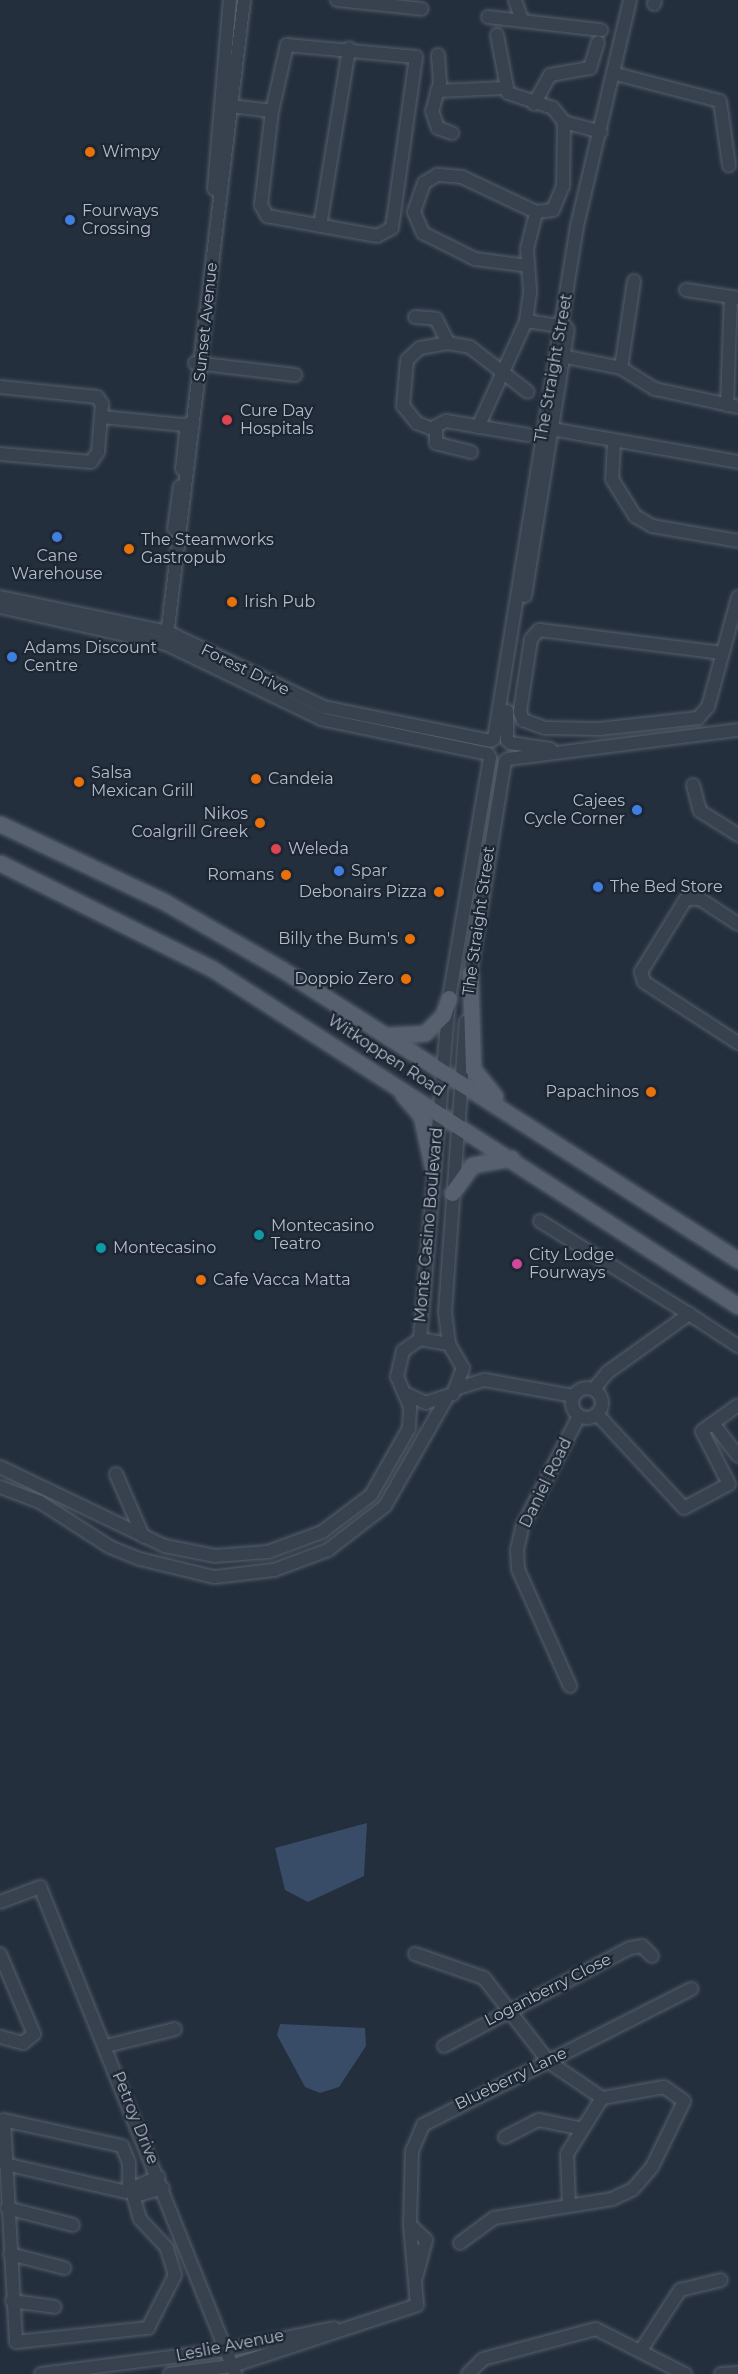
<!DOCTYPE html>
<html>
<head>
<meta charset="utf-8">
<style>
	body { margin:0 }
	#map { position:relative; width:738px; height:2374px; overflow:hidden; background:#242f3e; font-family:Montserrat,sans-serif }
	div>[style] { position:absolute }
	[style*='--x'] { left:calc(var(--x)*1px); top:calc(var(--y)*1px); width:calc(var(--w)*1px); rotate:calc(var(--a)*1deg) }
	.water>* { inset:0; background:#394c67 }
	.roads { filter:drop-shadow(0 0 2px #565f6c) drop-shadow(0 0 2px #565f6c) }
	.minor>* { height:12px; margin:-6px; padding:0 6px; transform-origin:6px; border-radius:6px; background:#38414e }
	.minor>.ring { margin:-6px; padding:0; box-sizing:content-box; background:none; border:12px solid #38414e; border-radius:50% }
	.major>* { height:15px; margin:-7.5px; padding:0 7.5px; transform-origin:7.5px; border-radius:7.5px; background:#56606e }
	.dots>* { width:16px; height:16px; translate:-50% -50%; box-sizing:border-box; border:3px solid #1d2633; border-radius:50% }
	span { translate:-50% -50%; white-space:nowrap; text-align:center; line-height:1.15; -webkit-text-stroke:4.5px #1d2633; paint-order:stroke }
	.poi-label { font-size:16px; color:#b4bcc9 }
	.left { translate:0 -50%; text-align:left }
	.right { translate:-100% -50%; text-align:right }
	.street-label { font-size:16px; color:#b4bcc9 }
</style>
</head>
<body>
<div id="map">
	<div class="water">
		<i style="clip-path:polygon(367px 1823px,364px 1876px,308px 1902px,285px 1890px,275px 1848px)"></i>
		<i style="clip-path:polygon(280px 2024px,365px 2028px,366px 2046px,339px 2087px,320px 2093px,305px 2087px,277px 2035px)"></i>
	</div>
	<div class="roads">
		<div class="minor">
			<i style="--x:337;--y:0;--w:85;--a:6"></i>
			<i style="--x:515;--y:0;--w:21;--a:71"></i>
			<i style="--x:654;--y:4;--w:4;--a:-76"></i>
			<i style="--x:488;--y:17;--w:114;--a:6.6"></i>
			<i style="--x:497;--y:35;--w:59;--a:79.3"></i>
			<i style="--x:508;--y:93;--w:47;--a:18.4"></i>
			<i style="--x:553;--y:108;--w:18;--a:52"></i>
			<i style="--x:564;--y:122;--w:64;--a:90.9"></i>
			<i style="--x:563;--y:186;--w:26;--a:113"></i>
			<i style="--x:553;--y:210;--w:17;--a:173"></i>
			<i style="--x:438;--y:55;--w:27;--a:86"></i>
			<i style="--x:440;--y:82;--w:30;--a:105"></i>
			<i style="--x:432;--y:111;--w:18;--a:71"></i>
			<i style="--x:438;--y:128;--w:15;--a:20"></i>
			<i style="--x:616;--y:74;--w:107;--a:14.6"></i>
			<i style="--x:720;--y:101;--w:65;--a:82"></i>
			<i style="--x:437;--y:91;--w:68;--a:-2.5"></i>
			<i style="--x:534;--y:104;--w:33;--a:-61"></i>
			<i style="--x:550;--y:75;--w:41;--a:-9.9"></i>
			<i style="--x:590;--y:68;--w:27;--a:-73"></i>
			<i style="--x:223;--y:105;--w:49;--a:7"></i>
			<i style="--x:272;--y:111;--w:95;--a:96.7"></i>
			<i style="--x:261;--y:205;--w:13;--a:61"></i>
			<i style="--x:267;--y:216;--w:112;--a:10.3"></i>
			<i style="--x:377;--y:236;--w:17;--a:-28"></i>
			<i style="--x:392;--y:228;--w:173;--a:-82"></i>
			<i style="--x:416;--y:57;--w:130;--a:-174.7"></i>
			<i style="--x:287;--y:45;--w:68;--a:102.8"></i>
			<i style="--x:564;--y:122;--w:38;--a:15"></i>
			<i style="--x:214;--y:189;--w:190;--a:-85.2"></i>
			<i style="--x:320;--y:226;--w:180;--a:-80.7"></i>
			<i style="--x:686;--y:290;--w:53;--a:8.7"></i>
			<i style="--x:415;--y:317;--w:21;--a:5"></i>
			<i style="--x:436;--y:319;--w:27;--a:63"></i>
			<i style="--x:526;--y:321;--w:40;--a:8.5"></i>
			<i style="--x:557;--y:355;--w:65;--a:11.5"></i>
			<i style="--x:621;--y:368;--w:40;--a:32"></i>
			<i style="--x:655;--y:389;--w:85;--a:12.2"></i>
			<i style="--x:195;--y:363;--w:101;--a:6.8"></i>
			<i style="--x:621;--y:368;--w:88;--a:-81.5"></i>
			<i style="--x:0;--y:387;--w:98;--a:5.9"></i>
			<i style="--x:97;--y:397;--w:9;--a:54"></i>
			<i style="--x:102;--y:404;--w:48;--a:94.8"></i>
			<i style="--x:98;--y:452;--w:12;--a:125"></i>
			<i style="--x:91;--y:462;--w:91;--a:-175"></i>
			<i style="--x:727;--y:405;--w:107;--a:-87.9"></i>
			<i style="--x:102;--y:417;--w:91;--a:5.6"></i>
			<i style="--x:478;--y:427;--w:116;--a:-65.6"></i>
			<i style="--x:526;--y:321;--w:30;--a:-82"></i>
			<i style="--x:530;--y:291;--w:42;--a:-94.1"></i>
			<i style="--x:527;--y:249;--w:38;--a:-76"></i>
			<i style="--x:536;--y:212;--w:82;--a:-154.7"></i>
			<i style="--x:462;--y:177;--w:25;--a:-175"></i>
			<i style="--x:437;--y:175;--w:15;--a:148"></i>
			<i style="--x:424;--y:183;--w:31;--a:109"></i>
			<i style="--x:414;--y:212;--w:23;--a:67"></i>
			<i style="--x:423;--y:233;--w:58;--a:26.6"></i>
			<i style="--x:475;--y:259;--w:53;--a:7.5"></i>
			<i style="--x:546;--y:428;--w:195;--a:10"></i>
			<i style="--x:435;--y:430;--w:19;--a:-159"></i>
			<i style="--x:417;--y:423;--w:22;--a:-129"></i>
			<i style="--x:403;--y:406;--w:46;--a:-85"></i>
			<i style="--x:407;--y:360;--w:18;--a:-43"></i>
			<i style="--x:420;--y:348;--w:28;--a:-10"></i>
			<i style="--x:448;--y:343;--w:22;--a:10"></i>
			<i style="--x:470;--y:347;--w:73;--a:37.8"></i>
			<i style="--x:614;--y:443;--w:36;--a:93"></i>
			<i style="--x:612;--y:479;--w:44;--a:58.1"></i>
			<i style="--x:635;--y:516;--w:20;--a:30"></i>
			<i style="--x:652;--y:526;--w:87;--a:9.9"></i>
			<i style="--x:471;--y:452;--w:36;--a:-166"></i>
			<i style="--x:436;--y:443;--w:17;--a:-90"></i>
			<i style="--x:436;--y:426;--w:11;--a:-27"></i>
			<i style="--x:446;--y:421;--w:83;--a:9.7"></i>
			<i style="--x:182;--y:469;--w:45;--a:-83.7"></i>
			<i style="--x:174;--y:529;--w:43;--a:-82.1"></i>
			<i style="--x:525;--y:596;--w:270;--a:-80.9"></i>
			<i style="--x:0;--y:597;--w:172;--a:11.8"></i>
			<i style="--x:168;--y:632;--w:173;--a:25.7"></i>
			<i style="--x:324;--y:707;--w:170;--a:11.5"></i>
			<i style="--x:0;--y:607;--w:170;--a:12.6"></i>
			<i style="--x:166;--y:644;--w:172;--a:25.8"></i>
			<i style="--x:321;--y:719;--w:171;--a:11.8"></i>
			<i style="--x:166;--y:644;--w:649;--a:-83.09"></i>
			<i style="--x:722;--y:653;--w:184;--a:-172.8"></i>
			<i style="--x:539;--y:630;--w:12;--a:132"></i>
			<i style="--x:531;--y:639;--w:74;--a:98.6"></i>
			<i style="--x:520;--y:712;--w:9;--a:69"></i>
			<i style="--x:523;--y:720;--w:23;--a:20"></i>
			<i style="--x:545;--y:728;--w:54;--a:1.1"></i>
			<i style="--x:599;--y:729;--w:100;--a:-6.3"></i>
			<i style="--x:698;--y:718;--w:15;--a:-48"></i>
			<i style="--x:708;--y:707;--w:114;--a:-74.7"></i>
			<i style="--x:507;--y:711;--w:29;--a:90"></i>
			<i style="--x:494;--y:739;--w:520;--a:-80.81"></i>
			<i style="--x:577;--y:226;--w:232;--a:-76.8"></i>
			<i style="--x:510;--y:743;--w:41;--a:8.3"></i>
			<i style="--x:508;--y:759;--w:232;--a:-7.2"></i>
			<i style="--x:693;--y:785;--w:27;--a:75"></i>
			<i style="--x:700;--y:811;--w:45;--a:32.3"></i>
			<i style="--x:738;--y:924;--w:45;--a:-146.7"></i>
			<i style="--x:700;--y:899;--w:14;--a:180"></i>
			<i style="--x:686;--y:899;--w:86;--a:121.7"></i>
			<i style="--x:641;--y:972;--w:10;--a:73"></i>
			<i style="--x:644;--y:982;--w:112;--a:33"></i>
			<i style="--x:469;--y:981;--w:223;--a:-80.7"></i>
			<i style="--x:540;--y:1221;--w:176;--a:32"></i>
			<i style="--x:420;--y:1339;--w:342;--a:-85.1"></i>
			<i style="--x:449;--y:998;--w:244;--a:-80.3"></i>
			<i style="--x:449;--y:1344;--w:32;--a:-97"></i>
			<i style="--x:445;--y:1312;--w:291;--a:-85.9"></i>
			<i class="ring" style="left:572px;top:1388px;width:18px;height:18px"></i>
			<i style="--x:458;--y:1388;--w:28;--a:-17"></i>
			<i style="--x:485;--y:1380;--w:89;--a:10.3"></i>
			<i style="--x:594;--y:1389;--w:22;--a:-51"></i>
			<i style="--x:608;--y:1372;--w:100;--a:-35.6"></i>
			<i style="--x:689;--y:1314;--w:59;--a:33.1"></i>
			<i style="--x:597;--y:1414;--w:128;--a:47.2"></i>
			<i style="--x:684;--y:1508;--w:51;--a:-28.1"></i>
			<i style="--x:729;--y:1484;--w:59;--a:-117"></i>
			<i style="--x:702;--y:1431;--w:44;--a:-35.8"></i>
			<i style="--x:713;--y:1423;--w:41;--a:52.9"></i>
			<i style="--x:0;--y:1467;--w:183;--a:25.6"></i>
			<i style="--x:165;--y:1546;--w:51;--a:11.3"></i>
			<i style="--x:215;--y:1556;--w:53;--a:-4.3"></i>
			<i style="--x:268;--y:1552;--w:58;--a:-20.3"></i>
			<i style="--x:322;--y:1532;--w:61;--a:-37.1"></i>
			<i style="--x:371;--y:1495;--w:77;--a:-60.4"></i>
			<i style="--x:409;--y:1428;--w:21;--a:-87"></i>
			<i style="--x:410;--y:1407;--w:33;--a:-113"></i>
			<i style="--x:397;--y:1377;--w:27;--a:-77"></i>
			<i style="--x:403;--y:1351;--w:21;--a:-35"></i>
			<i style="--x:420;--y:1339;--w:29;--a:10"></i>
			<i style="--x:449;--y:1344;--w:28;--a:60"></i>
			<i style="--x:463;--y:1368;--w:28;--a:111"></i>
			<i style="--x:453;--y:1394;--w:28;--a:162"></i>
			<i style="--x:426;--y:1403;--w:21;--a:-155"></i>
			<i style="--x:116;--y:1474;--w:68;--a:66.5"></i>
			<i style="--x:0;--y:1487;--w:43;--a:20.6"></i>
			<i style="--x:40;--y:1502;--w:83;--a:32.7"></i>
			<i style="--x:110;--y:1547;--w:32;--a:22"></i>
			<i style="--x:140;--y:1559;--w:76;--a:13.7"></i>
			<i style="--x:214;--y:1577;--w:60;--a:-6.7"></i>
			<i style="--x:274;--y:1570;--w:58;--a:-20.3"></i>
			<i style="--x:328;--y:1550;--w:72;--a:-37.7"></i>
			<i style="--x:385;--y:1506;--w:123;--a:-60.3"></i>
			<i style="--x:570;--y:1686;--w:128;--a:-114"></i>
			<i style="--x:518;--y:1569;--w:19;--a:-93"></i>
			<i style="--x:517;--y:1550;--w:26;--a:-77"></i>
			<i style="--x:523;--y:1525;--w:123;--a:-62.8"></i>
			<i style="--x:0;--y:1902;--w:43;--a:-20.6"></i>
			<i style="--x:40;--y:1887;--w:524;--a:68.14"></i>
			<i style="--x:0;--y:1954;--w:87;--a:67"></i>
			<i style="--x:34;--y:2034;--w:14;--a:141"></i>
			<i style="--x:23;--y:2043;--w:24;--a:-165"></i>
			<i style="--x:415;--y:1954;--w:73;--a:19.2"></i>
			<i style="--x:484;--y:1978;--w:106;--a:52.3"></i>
			<i style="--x:549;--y:2062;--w:64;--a:34.2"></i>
			<i style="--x:106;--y:2046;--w:71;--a:-13.8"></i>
			<i style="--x:444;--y:2046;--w:210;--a:-27.8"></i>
			<i style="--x:630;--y:1948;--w:12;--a:-9"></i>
			<i style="--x:642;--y:1946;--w:14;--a:45"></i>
			<i style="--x:505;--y:2137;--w:38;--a:-27"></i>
			<i style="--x:539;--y:2120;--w:41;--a:11.3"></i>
			<i style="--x:5;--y:2164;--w:124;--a:13"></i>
			<i style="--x:129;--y:2189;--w:26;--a:-90"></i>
			<i style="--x:129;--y:2163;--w:18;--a:-112"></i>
			<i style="--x:122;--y:2146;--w:121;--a:-167.6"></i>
			<i style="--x:4;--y:2120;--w:222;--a:86.9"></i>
			<i style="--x:16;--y:2342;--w:133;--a:-6.1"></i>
			<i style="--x:148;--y:2328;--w:59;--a:-63"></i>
			<i style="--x:175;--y:2275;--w:28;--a:-107"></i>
			<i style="--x:167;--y:2248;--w:40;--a:-133"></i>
			<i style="--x:140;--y:2219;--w:22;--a:-106"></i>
			<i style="--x:131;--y:2189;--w:30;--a:-24"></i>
			<i style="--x:135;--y:2196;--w:29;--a:-16"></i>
			<i style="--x:569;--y:2205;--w:51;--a:-92.2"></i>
			<i style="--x:567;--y:2154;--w:66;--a:-58"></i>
			<i style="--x:7;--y:2208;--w:68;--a:14.4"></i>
			<i style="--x:410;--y:2225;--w:22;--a:43"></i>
			<i style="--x:426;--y:2240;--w:38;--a:105"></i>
			<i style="--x:460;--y:2243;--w:42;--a:-36.3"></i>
			<i style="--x:494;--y:2218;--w:120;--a:-9.1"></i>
			<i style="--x:612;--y:2199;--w:23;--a:-25"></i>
			<i style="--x:633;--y:2189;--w:29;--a:-49"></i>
			<i style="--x:652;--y:2167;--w:73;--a:-64.1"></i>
			<i style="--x:684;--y:2101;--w:24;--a:-145"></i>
			<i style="--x:664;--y:2087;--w:63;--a:169.9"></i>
			<i style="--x:10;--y:2254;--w:56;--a:14.5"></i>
			<i style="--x:12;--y:2301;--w:43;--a:7.9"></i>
			<i style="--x:641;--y:2350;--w:72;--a:-57"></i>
			<i style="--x:680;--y:2290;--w:42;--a:-13.7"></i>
			<i style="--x:41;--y:2374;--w:188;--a:-7.4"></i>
			<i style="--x:227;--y:2350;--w:109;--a:-11.6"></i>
			<i style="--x:170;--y:2374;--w:63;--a:-7.4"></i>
			<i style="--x:232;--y:2366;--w:195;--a:-18.2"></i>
			<i style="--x:417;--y:2305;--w:80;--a:-95"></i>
			<i style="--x:410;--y:2225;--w:74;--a:-88.5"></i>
			<i style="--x:412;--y:2151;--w:28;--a:-67"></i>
			<i style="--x:423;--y:2125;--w:301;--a:-26.9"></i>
			<i style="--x:468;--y:2374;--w:21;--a:-45"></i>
			<i style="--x:483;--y:2359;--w:117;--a:-14.9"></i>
			<i style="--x:596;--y:2329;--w:100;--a:26.8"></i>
			<i style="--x:721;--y:2374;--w:17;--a:-3"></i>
		</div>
		<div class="major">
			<i style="--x:0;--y:824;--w:180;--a:25.3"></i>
			<i style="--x:163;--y:901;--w:138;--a:29.9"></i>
			<i style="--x:283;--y:970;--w:540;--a:32.51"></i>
			<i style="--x:0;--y:863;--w:236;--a:26.5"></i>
			<i style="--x:211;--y:968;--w:626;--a:32.67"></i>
			<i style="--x:470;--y:973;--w:96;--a:88.2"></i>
			<i style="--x:473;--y:1069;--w:35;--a:51"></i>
			<i style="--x:390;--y:1035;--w:35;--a:-3"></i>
			<i style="--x:425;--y:1033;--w:25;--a:-45"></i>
			<i style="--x:443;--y:1015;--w:18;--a:-71"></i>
			<i style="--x:403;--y:1095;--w:28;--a:49"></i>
			<i style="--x:421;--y:1116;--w:55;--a:77.5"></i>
			<i style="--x:452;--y:1193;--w:34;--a:-54"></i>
			<i style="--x:472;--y:1165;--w:40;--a:-10"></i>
		</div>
	</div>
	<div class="dots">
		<i style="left:90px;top:152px;background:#e8710a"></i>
		<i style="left:70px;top:220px;background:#3f7fe0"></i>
		<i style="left:227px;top:420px;background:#e0444e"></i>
		<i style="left:57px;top:537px;background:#3f7fe0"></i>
		<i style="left:129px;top:549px;background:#e8710a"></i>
		<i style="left:232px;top:602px;background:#e8710a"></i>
		<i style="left:12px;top:657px;background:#3f7fe0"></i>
		<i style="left:256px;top:779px;background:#e8710a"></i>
		<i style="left:79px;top:782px;background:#e8710a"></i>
		<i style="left:637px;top:810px;background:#3f7fe0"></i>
		<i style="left:260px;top:823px;background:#e8710a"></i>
		<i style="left:276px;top:849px;background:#e0444e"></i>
		<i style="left:339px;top:871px;background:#3f7fe0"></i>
		<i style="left:286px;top:875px;background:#e8710a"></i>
		<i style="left:598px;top:887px;background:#3f7fe0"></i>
		<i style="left:439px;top:892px;background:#e8710a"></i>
		<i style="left:410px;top:939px;background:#e8710a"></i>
		<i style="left:406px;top:979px;background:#e8710a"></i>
		<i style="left:651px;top:1092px;background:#e8710a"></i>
		<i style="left:259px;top:1235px;background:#0f9aa8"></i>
		<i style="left:101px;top:1248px;background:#0f9aa8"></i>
		<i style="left:517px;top:1264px;background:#d1479c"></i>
		<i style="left:201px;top:1280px;background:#e8710a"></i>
	</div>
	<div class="poi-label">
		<span class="left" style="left:102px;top:152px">Wimpy</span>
		<span class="left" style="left:82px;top:220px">Fourways<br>Crossing</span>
		<span class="left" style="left:240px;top:420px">Cure Day<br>Hospitals</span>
		<span class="left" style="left:141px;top:549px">The Steamworks<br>Gastropub</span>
		<span style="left:57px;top:565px">Cane<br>Warehouse</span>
		<span class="left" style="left:244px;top:602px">Irish Pub</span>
		<span class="left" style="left:24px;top:657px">Adams Discount<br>Centre</span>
		<span class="left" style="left:91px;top:782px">Salsa<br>Mexican Grill</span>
		<span class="left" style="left:268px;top:779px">Candeia</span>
		<span class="right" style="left:625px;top:810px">Cajees<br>Cycle Corner</span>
		<span class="right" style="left:248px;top:823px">Nikos<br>Coalgrill Greek</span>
		<span class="left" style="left:288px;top:849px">Weleda</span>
		<span class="left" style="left:351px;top:871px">Spar</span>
		<span class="right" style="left:274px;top:875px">Romans</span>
		<span class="left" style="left:610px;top:887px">The Bed Store</span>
		<span class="right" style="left:427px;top:892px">Debonairs Pizza</span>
		<span class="right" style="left:398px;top:939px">Billy the Bum's</span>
		<span class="right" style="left:394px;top:979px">Doppio Zero</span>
		<span class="right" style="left:639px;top:1092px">Papachinos</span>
		<span class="left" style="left:271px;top:1235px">Montecasino<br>Teatro</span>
		<span class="left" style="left:113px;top:1248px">Montecasino</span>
		<span class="left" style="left:529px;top:1264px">City Lodge<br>Fourways</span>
		<span class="left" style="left:213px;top:1280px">Cafe Vacca Matta</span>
	</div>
	<div class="street-label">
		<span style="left:206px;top:322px;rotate:-84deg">Sunset Avenue</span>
		<span style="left:554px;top:368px;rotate:-80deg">The Straight Street</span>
		<span style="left:245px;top:670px;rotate:26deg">Forest Drive</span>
		<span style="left:479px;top:921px;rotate:-82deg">The Straight Street</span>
		<span style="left:386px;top:1056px;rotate:33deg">Witkoppen Road</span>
		<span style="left:429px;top:1225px;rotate:-85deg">Monte Casino Boulevard</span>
		<span style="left:546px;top:1483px;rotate:-64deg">Daniel Road</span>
		<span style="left:548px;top:1990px;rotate:-27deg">Loganberry Close</span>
		<span style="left:511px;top:2079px;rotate:-26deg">Blueberry Lane</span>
		<span style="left:135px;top:2118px;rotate:68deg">Petroy Drive</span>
		<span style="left:230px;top:2346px;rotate:-11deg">Leslie Avenue</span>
	</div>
</div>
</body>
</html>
